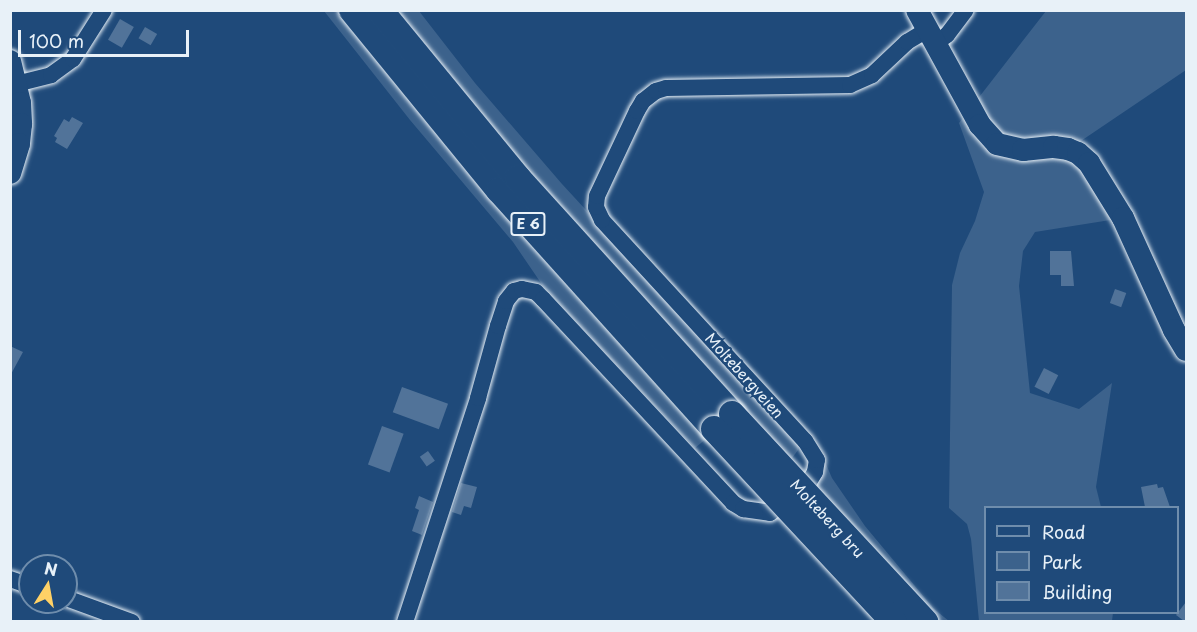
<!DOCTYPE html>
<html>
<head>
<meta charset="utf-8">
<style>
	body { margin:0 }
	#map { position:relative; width:1197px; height:632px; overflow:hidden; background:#1f4a7a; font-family:"Playpen Sans",sans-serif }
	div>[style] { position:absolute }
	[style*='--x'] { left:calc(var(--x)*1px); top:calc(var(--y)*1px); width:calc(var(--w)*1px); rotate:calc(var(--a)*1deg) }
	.green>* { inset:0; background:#3c628c }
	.building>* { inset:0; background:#517399; transform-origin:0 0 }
	.roads { filter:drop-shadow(0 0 2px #e8f1f8) drop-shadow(0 0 2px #e8f1f8) }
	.minor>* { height:16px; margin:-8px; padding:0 8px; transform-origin:8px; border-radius:8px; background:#1f4a7a }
	.major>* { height:22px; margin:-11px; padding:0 11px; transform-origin:11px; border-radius:11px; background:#1f4a7a }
	.highway>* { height:26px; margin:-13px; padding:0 13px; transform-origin:13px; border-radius:13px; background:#1f4a7a }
	.bridges { filter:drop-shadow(0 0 2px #e8f1f8) drop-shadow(0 0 2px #e8f1f8) }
	.highway-bridge>* { height:26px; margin:-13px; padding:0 13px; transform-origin:13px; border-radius:13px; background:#1f4a7a }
	span { translate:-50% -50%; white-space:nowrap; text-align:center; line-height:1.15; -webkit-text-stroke:4.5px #1f4a7a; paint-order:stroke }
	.shield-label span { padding:2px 4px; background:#1f4a7a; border:2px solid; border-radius:4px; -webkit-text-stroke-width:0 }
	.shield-label { font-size:14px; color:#e8f1f8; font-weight:700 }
	.street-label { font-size:15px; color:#e8f1f8 }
	.frame { position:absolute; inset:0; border:12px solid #e8f1f8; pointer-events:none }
	.legend { position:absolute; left:984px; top:506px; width:195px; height:108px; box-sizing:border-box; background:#1f4a7a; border:2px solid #6f8dac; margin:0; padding:8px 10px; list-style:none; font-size:18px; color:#e8f1f8 }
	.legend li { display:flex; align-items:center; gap:12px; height:30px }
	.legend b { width:30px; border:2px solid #6f8dac }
	.north { position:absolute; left:18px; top:554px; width:60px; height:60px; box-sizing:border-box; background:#1f4a7a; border:2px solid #6f8dac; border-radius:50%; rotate:11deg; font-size:16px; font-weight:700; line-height:24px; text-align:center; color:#e8f1f8 }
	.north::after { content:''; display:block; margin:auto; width:21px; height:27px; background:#ffd166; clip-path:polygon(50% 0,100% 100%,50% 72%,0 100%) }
	.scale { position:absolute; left:18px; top:30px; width:171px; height:27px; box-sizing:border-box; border:3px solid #e8f1f8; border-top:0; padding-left:8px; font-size:18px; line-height:21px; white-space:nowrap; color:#e8f1f8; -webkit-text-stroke:4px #1f4a7a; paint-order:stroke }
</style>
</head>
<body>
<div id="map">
	<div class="green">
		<i style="clip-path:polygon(324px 11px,338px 11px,456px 158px,707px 438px,695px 448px,543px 286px,513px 242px,410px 120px)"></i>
		<i style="clip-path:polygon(395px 11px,419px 11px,475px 83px,562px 184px,799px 441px,798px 450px,790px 461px,567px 218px)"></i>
		<i style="clip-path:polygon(1046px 11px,1186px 11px,1186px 70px,1069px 149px,1123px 218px,1035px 232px,1023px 251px,1019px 286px,1030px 393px,1079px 409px,1112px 383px,1096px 487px,1101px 507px,986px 508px,986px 612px,1113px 613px,1112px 621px,979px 621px,971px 539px,967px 524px,949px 508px,952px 285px,960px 253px,975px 221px,984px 192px,959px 123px)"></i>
		<i style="clip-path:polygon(823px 457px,832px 478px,865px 526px,934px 609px,949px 621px,881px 621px,783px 516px,818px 487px)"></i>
	</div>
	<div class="building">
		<i style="left:120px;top:19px;width:16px;height:24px;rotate:30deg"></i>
		<i style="left:145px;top:27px;width:14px;height:13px;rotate:30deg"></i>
		<i style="clip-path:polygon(72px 117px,83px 123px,67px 149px,55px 142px,57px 138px,54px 136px,64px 119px,69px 122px)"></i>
		<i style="clip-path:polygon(1050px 251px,1071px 251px,1074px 286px,1061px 286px,1061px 275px,1050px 275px)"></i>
		<i style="left:1115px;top:289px;width:12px;height:15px;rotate:20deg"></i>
		<i style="clip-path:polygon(10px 346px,23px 352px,10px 376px)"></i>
		<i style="left:1044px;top:368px;width:16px;height:21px;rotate:27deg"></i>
		<i style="left:402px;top:387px;width:49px;height:27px;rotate:20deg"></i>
		<i style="left:382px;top:426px;width:23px;height:41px;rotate:20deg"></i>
		<i style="left:428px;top:451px;width:12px;height:10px;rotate:55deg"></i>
		<i style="clip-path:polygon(461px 483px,477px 487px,471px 508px,464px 506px,461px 515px,452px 512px)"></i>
		<i style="clip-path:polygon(1157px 484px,1158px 488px,1163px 487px,1170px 507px,1145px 507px,1141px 487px)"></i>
		<i style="clip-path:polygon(419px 496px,433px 502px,422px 535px,412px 531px,419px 510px,415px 508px)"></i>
		<i style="clip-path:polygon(1186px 602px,1186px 621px,1184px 621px,1176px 615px)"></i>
	</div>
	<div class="roads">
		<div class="minor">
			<i style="--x:935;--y:44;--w:15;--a:-37"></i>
			<i style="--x:947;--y:35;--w:31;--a:-53"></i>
			<i style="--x:16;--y:84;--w:36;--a:-14"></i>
			<i style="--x:51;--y:75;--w:27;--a:-36"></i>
			<i style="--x:73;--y:59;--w:58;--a:-57.7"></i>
			<i style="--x:10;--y:579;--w:21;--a:19"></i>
			<i style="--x:66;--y:598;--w:70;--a:20"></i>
			<i style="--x:405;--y:622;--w:236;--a:-71.9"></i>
			<i style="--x:478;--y:398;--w:75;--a:-74.5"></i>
			<i style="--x:498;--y:326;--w:26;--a:-72"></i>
			<i style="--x:506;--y:301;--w:13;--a:-51"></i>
			<i style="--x:514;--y:291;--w:8;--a:-14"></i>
			<i style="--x:522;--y:289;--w:14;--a:12"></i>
			<i style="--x:536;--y:292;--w:10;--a:45"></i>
			<i style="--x:543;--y:299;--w:279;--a:47"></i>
			<i style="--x:733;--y:503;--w:12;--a:31"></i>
			<i style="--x:743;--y:509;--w:27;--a:8"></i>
			<i style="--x:770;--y:513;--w:50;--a:-38.5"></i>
			<i style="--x:809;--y:482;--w:12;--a:-59"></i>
			<i style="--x:815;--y:472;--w:12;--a:-81"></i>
			<i style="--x:817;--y:460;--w:22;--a:-122"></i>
			<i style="--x:805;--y:441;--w:300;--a:-132.6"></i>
			<i style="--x:602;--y:220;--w:14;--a:-115"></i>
			<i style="--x:596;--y:207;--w:11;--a:-85"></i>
			<i style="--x:597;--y:196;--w:94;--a:-64.8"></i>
			<i style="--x:637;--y:111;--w:12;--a:-59"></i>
			<i style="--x:643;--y:101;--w:16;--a:-38"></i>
			<i style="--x:656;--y:91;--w:10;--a:-17"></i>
			<i style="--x:666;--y:88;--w:184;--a:-0.9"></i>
			<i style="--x:850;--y:85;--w:24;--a:-24"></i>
			<i style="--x:872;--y:75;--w:48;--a:-43.3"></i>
			<i style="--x:907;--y:42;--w:23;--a:-31"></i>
		</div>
		<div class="major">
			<i style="--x:917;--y:10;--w:131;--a:61.3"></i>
			<i style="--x:980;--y:125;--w:25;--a:48"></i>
			<i style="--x:997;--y:144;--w:27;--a:13"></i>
			<i style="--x:1023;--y:150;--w:31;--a:-6"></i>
			<i style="--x:1054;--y:147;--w:14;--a:8"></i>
			<i style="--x:1068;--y:149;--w:11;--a:22"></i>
			<i style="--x:1078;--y:153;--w:15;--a:42"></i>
			<i style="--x:1089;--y:163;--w:65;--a:58.3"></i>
			<i style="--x:1123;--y:218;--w:123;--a:65.5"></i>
			<i style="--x:1174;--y:330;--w:23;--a:59"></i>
			<i style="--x:10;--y:61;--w:43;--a:76.6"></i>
			<i style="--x:20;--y:103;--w:21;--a:87"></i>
			<i style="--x:21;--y:124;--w:20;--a:96"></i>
			<i style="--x:19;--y:144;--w:30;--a:107"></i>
		</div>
		<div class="highway">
			<i style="--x:352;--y:10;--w:232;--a:50.8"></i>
			<i style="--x:499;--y:190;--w:321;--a:48"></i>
			<i style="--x:380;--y:10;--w:217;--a:50.6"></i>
			<i style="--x:518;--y:178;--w:319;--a:47.8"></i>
		</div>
	</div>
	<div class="bridges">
		<div class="highway-bridge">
			<i style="--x:732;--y:414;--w:284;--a:47.1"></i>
			<i style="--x:714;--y:429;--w:264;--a:47"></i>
		</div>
	</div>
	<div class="shield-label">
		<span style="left:528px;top:224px">E 6</span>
	</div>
	<div class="street-label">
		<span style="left:745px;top:375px;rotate:48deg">Moltebergveien</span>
		<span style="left:828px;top:518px;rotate:47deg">Molteberg bru</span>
	</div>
	<div class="frame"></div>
	<ul class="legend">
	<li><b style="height:8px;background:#1f4a7a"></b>Road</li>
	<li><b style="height:16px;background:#3c628c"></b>Park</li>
	<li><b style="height:16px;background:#517399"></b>Building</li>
	</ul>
	<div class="north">N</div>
	<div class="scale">100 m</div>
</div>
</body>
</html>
